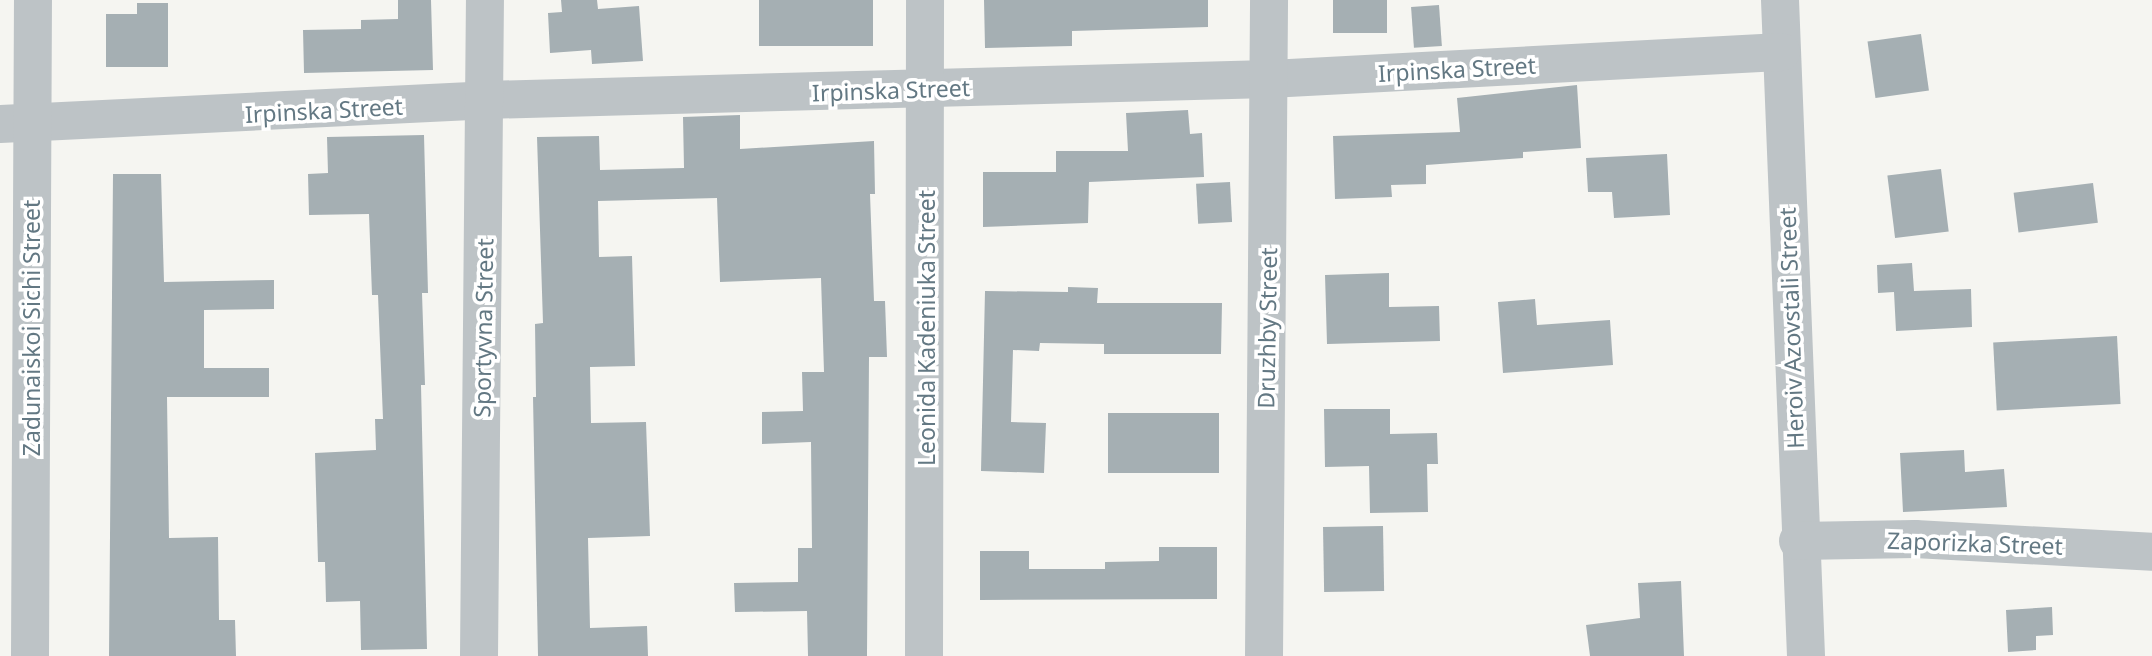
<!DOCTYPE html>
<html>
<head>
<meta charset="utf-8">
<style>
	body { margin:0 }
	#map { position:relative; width:2152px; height:656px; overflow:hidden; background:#f5f5f1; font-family:"Noto Sans",sans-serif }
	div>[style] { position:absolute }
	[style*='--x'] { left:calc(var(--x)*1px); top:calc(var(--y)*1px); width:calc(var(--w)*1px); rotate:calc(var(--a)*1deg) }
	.building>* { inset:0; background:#a5afb3; transform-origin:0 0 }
	.minor>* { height:38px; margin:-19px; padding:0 19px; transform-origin:19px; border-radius:19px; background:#bdc3c6 }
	span { translate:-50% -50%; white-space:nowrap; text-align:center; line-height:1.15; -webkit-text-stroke:7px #fff; paint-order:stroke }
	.street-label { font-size:23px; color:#637883 }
</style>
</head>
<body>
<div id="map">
	<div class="building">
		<i style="clip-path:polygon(398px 0,431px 0,433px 70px,304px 73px,303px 30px,361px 29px,361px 20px,398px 19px)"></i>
		<i style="clip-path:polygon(561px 0,597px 0,598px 9px,639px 6px,643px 61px,592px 64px,591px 50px,550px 53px,548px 13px,562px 12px)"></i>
		<i style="left:759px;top:0;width:114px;height:46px"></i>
		<i style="clip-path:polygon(984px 0,1208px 0,1208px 27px,1072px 31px,1072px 46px,985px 48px)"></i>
		<i style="left:1333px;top:0;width:54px;height:33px"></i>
		<i style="clip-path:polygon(137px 3px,168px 3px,168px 67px,106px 67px,106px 14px,137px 14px)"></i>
		<i style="left:1439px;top:5px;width:41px;height:28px;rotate:86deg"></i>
		<i style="left:1921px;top:34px;width:57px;height:54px;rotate:82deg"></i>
		<i style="clip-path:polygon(1577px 85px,1581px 148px,1523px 152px,1523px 158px,1426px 165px,1426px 184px,1391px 185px,1392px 197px,1335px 199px,1333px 136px,1460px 132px,1457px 98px)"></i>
		<i style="clip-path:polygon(1188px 110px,1190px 134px,1202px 133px,1204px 177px,1089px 182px,1088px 223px,983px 227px,983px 172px,1056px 172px,1056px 151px,1128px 151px,1126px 113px)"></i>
		<i style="clip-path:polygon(740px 115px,740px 149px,874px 141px,875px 194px,870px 194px,874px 301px,885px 301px,887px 357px,869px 357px,867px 656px,808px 656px,807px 611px,735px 612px,734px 583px,798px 582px,798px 548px,812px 548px,811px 442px,762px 444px,762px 412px,803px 411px,802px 372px,824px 372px,821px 278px,720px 282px,717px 198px,598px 201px,599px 257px,632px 256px,635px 366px,590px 367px,591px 423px,646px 422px,650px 536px,588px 538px,590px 628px,647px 626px,648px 656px,538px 656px,533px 397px,536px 397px,535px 324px,543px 323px,537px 137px,599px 136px,600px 170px,684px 168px,683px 117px)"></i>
		<i style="clip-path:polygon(424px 135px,428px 293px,422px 293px,425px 385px,421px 385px,427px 649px,361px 650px,360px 601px,326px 602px,325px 562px,318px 562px,315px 453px,376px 450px,375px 419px,383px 419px,378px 295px,372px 295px,369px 214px,309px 215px,308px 174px,328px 173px,327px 137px)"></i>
		<i style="clip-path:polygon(1667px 154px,1670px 215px,1614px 218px,1612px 192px,1588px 192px,1586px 158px)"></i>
		<i style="left:1941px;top:169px;width:63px;height:54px;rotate:83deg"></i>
		<i style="clip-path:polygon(113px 174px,161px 174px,164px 282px,274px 280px,274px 309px,204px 310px,204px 368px,269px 368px,269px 397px,167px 397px,169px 538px,218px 537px,219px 620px,235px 620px,236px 656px,109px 656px)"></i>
		<i style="left:1230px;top:182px;width:40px;height:34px;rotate:87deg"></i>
		<i style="left:2093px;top:183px;width:40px;height:80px;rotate:83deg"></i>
		<i style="clip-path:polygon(1912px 263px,1914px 291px,1971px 289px,1972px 327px,1896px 331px,1894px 292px,1878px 293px,1877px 265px)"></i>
		<i style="clip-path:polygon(1389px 273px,1389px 307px,1439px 306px,1440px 341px,1327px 344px,1325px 275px)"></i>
		<i style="clip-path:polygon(1068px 287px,1098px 288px,1097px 303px,1222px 303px,1221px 354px,1104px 354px,1104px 344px,1040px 343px,1039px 351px,1013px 350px,1011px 422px,1046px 423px,1044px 473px,981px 471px,985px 291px,1068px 292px)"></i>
		<i style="clip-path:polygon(1535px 299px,1537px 325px,1610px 320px,1613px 365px,1503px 373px,1498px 302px)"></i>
		<i style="left:2117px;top:336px;width:68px;height:124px;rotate:87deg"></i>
		<i style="clip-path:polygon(1324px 409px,1390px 409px,1390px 434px,1437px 433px,1438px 464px,1427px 464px,1428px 512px,1370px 513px,1369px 466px,1325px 467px)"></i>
		<i style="left:1108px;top:413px;width:111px;height:60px"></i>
		<i style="clip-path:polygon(1964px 450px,1965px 472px,2004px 469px,2007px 507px,1903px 512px,1900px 453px)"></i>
		<i style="left:1383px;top:526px;width:65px;height:60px;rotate:89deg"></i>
		<i style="clip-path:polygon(1159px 547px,1217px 547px,1217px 599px,980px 600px,980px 551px,1029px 551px,1029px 569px,1105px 569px,1105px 562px,1159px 561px)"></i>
		<i style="clip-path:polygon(1681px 581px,1684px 656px,1590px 656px,1586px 625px,1640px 618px,1638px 583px)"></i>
		<i style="clip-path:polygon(2052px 607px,2053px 635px,2036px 636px,2036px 650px,2008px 652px,2006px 610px)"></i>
	</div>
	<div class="minor">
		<i style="--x:1780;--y:0;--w:657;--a:87.73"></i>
		<i style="--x:0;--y:124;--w:487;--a:-2.8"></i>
		<i style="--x:486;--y:100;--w:783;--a:-1.54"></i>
		<i style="--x:1269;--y:79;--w:513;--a:-3.02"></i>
		<i style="--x:1798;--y:541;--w:117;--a:-1"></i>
		<i style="--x:1915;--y:539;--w:237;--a:3.1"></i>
		<i style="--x:30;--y:656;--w:656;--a:-89.74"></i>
		<i style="--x:479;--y:656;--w:656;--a:-89.48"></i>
		<i style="--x:924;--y:656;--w:656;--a:-89.91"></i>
		<i style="--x:1264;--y:656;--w:656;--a:-89.56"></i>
	</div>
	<div class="street-label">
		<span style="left:1457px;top:69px;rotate:-3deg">Irpinska Street</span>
		<span style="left:891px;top:90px;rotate:-2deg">Irpinska Street</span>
		<span style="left:324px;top:110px;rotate:-3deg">Irpinska Street</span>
		<span style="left:31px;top:328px;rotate:-90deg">Zadunaiskoi Sichi Street</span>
		<span style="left:483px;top:328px;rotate:-89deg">Sportyvna Street</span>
		<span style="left:926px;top:328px;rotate:-90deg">Leonida Kadeniuka Street</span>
		<span style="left:1267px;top:328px;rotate:-89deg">Druzhby Street</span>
		<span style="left:1791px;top:328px;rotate:-92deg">Heroiv Azovstali Street</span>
		<span style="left:1975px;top:543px;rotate:2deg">Zaporizka Street</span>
	</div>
</div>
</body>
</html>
